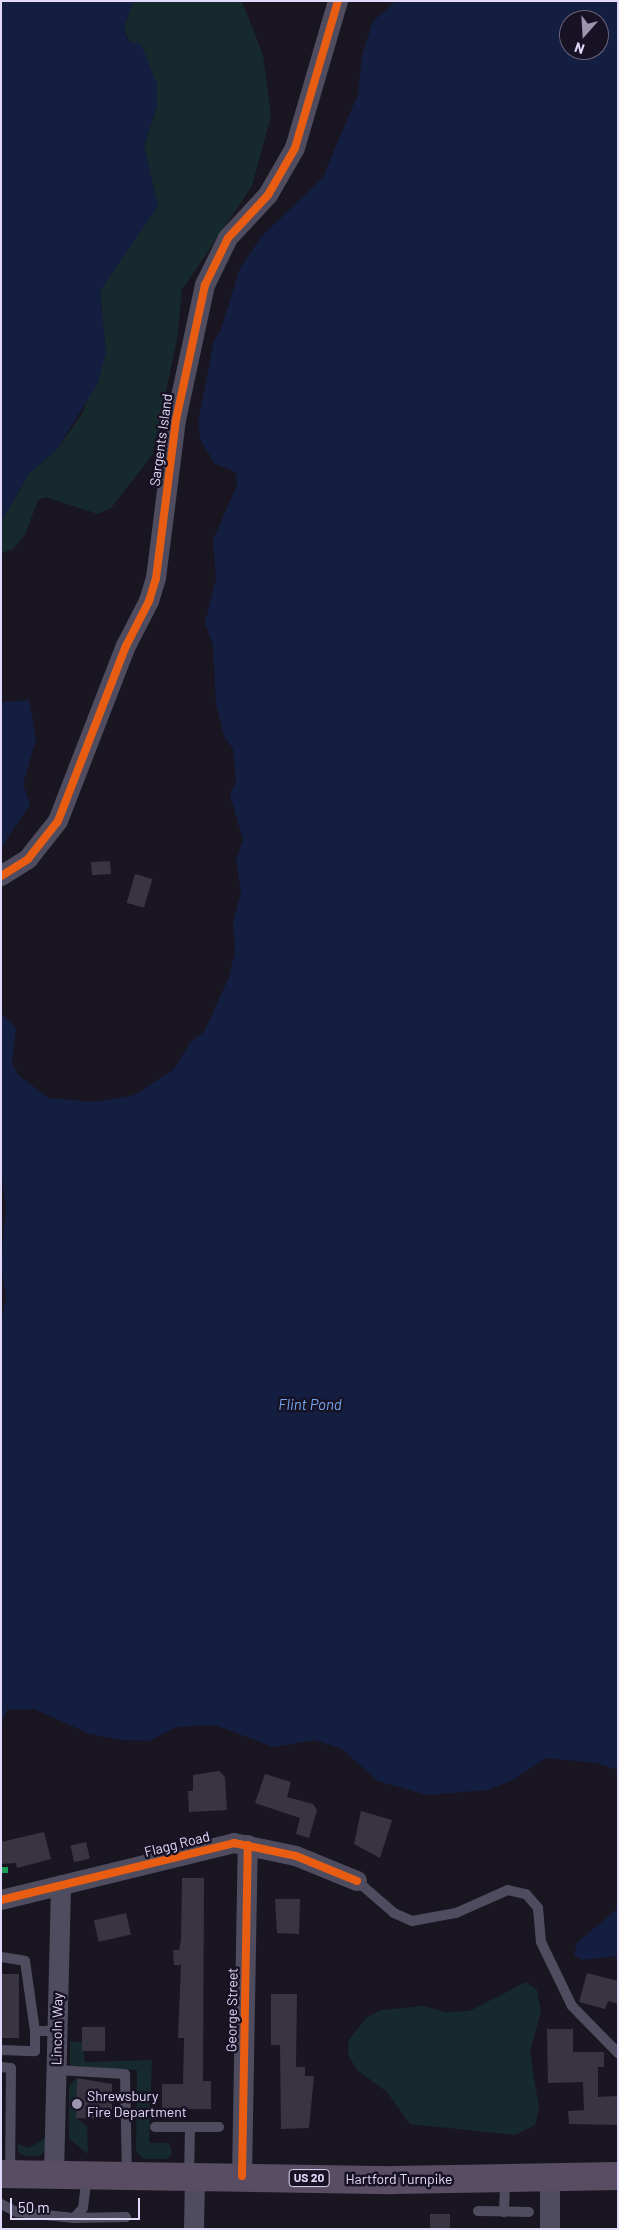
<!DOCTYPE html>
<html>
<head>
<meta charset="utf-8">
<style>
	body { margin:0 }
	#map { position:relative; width:619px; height:2230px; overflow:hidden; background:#191621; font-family:Barlow,sans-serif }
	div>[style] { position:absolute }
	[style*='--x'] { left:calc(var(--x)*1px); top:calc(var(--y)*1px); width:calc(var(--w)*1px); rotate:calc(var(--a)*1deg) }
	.green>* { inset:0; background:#16292d }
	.water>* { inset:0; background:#131e41 }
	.building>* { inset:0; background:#393442; transform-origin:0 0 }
	.service>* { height:10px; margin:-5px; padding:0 5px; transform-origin:5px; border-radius:5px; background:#4f4c60 }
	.minor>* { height:20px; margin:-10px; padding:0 10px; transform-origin:10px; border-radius:10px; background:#4f4c60 }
	.primary>* { height:28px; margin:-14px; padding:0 14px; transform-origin:14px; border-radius:14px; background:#594d64 }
	.quiet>* { height:6px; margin-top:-3px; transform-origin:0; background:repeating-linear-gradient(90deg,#1a9f57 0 12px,transparent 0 18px) }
	.cycleway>* { height:8px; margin:-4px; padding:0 4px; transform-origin:4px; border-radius:4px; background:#e95d12 }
	.dots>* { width:14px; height:14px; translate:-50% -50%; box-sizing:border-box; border:2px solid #181225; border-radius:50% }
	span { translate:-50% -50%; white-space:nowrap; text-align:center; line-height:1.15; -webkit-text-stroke:5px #181225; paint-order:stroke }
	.shield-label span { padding:1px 4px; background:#181225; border:1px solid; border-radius:4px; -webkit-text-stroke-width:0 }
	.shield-label { font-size:12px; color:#e2dafb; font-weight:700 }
	.street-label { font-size:14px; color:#e2dafb }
	.poi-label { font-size:14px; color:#e2dafb }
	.left { translate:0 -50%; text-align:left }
	.water-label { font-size:15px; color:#73a6f0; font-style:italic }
	.frame { position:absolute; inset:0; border:2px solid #e2dafb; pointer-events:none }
	.north { position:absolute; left:559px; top:10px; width:50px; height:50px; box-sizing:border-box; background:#181225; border:1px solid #69627b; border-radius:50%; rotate:199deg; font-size:14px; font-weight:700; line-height:20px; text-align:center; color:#e2dafb }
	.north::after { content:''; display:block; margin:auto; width:18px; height:22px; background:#9c95af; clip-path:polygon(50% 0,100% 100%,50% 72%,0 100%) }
	.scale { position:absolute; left:10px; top:2198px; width:130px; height:22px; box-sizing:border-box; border:2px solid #e2dafb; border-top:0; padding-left:6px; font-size:15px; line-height:18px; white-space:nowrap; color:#e2dafb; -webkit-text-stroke:4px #181225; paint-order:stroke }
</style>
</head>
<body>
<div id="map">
	<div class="green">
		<i style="clip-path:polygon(133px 1px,242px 1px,263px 55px,271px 116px,252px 186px,182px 290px,177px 339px,153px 454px,111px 508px,98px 514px,45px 497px,38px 500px,25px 535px,13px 549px,1px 553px,1px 522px,29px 474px,57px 449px,82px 414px,106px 353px,100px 291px,158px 206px,144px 146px,157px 106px,124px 28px)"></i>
		<i style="clip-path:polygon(526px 1982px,537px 1990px,541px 2012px,530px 2051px,539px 2109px,535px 2125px,515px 2135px,410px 2124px,387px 2092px,357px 2070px,348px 2055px,349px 2040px,366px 2018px,381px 2010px,423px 2006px,445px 2012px,469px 2011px)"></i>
		<i style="clip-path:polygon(70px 2042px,82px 2042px,85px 2062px,152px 2060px,149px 2143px,169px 2143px,172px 2152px,168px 2159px,144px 2159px,136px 2151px,137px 2070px,70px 2066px)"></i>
		<i style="clip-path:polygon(77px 2078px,76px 2118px,87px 2126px,88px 2154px,69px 2139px,69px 2086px)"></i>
		<i style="clip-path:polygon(48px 2085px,48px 2148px,40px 2156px,25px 2156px,18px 2152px,18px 2144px,29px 2148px,45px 2138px)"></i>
	</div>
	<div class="water">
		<i style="clip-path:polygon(1px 1px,133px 1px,124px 28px,128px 41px,141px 44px,157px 84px,157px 106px,144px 146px,158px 206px,100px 291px,106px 353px,97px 385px,57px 449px,29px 474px,1px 522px)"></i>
		<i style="clip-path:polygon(evenodd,396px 1px,618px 1px,618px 1770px,597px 1763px,546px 1758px,513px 1780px,487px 1790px,427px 1795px,378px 1781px,342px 1749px,314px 1740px,273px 1747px,215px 1725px,176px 1727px,149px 1741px,120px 1740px,90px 1734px,34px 1709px,7px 1710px,1px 1724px,1px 1322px,6px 1297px,1px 1265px,6px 1208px,1px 1172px,1px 1013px,16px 1028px,12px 1063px,19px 1076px,49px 1098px,93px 1102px,134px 1095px,173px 1070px,191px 1041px,204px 1032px,229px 977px,235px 952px,233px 921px,241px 893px,236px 861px,243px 840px,230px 795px,236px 782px,233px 749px,224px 736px,216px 703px,213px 645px,205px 623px,216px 579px,213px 540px,237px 485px,236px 472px,215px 464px,201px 441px,198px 423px,214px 340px,221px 329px,240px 268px,261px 237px,323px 177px,358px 94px,362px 56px,373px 21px,396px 1px,569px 20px,599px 20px,599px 50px,569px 50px,569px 20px)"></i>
		<i style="clip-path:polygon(29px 700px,36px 740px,23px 784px,30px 804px,1px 848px,1px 702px)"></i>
		<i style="clip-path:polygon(618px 1908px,618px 1956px,582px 1960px,574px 1955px,577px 1943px)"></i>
	</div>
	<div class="building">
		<i style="left:110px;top:861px;width:13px;height:19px;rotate:86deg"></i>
		<i style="left:135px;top:874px;width:18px;height:30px;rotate:16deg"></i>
		<i style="clip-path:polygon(219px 1771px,225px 1777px,227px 1810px,189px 1812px,188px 1791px,193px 1791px,193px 1775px)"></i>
		<i style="clip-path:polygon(265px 1774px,291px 1782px,287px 1797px,313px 1804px,317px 1810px,309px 1838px,296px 1834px,300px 1818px,255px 1803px)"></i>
		<i style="clip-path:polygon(361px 1811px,392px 1820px,380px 1858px,354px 1844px)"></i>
		<i style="clip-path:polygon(44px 1832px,51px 1859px,17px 1868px,16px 1863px,1px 1864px,1px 1842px)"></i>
		<i style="left:86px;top:1842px;width:17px;height:16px;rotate:77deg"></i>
		<i style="clip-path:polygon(182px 1878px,204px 1878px,203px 2081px,211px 2081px,211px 2109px,162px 2109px,162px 2084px,183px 2084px,184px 2038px,178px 2038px,181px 1965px,174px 1965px,173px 1950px,179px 1950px,181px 1940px)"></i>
		<i style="clip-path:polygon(275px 1899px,300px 1899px,299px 1934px,277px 1933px)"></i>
		<i style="left:126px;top:1913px;width:22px;height:33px;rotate:77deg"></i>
		<i style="clip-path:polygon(587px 1973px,618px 1981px,618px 2004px,608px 2001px,605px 2009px,579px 2002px)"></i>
		<i style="left:1px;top:1974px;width:18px;height:64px"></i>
		<i style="clip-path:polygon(271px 1994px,297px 1994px,296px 2067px,305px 2067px,305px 2076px,314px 2076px,309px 2128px,281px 2129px,280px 2045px,271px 2045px)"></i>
		<i style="left:105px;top:2027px;width:24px;height:23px;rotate:90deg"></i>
		<i style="clip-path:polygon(547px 2029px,573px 2029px,573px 2052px,604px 2052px,604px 2067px,598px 2067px,598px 2097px,617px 2096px,618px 2125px,569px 2124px,568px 2111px,584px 2110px,583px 2082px,548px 2083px)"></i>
		<i style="clip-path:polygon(77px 2078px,112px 2084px,112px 2119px,76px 2118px)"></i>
		<i style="left:430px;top:2214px;width:20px;height:15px"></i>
	</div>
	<div class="service">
		<i style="--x:357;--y:1881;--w:49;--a:40.9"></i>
		<i style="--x:394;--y:1913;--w:20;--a:24"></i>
		<i style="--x:412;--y:1921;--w:45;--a:-10.3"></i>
		<i style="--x:456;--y:1913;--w:57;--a:-23.9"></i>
		<i style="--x:508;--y:1890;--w:18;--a:13"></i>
		<i style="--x:526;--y:1894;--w:18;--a:49"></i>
		<i style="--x:538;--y:1908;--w:34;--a:85"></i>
		<i style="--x:541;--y:1942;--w:71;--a:64.2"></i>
		<i style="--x:572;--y:2006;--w:66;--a:45.6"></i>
		<i style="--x:1;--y:1957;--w:24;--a:9"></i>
		<i style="--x:25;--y:1961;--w:71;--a:81.9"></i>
		<i style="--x:1;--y:2050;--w:34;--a:2"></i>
		<i style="--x:35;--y:2051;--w:20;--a:-90"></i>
		<i style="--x:35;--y:2031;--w:22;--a:0"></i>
		<i style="--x:1;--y:2067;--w:10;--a:6"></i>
		<i style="--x:11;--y:2068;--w:105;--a:90.5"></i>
		<i style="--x:56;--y:2070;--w:69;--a:3.3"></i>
		<i style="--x:125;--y:2074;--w:101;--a:88.9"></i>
		<i style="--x:155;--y:2127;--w:64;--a:0"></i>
		<i style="--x:189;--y:2176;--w:49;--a:-88.8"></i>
		<i style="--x:1;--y:2204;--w:18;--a:27"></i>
		<i style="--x:17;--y:2212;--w:57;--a:6"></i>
		<i style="--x:74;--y:2218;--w:13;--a:-48"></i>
		<i style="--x:83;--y:2208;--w:31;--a:-83"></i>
		<i style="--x:478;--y:2211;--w:51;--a:1.1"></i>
		<i style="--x:504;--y:2212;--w:33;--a:-88"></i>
		<i style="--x:74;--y:2218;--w:52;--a:-1.1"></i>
	</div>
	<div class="minor">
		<i style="--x:1;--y:876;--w:32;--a:-32"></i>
		<i style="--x:28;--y:859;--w:48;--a:-51.7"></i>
		<i style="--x:58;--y:821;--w:188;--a:-68.8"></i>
		<i style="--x:126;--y:646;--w:51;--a:-62.9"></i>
		<i style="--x:149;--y:601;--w:24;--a:-73"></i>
		<i style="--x:156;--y:578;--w:159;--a:-82.8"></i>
		<i style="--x:176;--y:420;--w:138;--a:-77.9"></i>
		<i style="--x:205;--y:285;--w:52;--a:-63.9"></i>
		<i style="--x:228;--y:238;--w:59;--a:-47.1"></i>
		<i style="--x:268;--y:195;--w:54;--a:-60.1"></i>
		<i style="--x:295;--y:148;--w:153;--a:-73.7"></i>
		<i style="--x:1;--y:1900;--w:240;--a:-13.7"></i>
		<i style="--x:234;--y:1843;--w:63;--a:11.8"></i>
		<i style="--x:296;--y:1856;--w:66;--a:22.3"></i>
		<i style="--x:54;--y:2174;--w:289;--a:-88.6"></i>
		<i style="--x:242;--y:2176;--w:331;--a:-89"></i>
		<i style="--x:550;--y:2178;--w:51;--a:90"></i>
		<i style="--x:194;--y:2229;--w:52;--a:-88.9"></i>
	</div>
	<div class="primary">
		<i style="--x:1;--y:2174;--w:392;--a:0.9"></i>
		<i style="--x:393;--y:2180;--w:225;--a:-1"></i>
	</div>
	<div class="quiet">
		<i style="--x:1;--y:1870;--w:7;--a:0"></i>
	</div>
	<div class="cycleway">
		<i style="--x:1;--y:876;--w:32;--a:-32"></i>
		<i style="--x:28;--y:859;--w:48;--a:-51.7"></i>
		<i style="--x:58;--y:821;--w:188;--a:-68.8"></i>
		<i style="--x:126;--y:646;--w:51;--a:-62.9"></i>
		<i style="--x:149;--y:601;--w:24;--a:-73"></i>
		<i style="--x:156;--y:578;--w:159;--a:-82.8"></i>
		<i style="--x:176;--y:420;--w:138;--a:-77.9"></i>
		<i style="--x:205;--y:285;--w:52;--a:-63.9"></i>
		<i style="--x:228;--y:238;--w:59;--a:-47.1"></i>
		<i style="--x:268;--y:195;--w:54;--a:-60.1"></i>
		<i style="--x:295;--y:148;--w:153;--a:-73.7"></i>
		<i style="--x:1;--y:1900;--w:240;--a:-13.7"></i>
		<i style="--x:234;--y:1843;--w:63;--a:11.8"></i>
		<i style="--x:296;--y:1856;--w:66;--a:22.3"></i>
		<i style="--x:242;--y:2176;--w:331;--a:-89"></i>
	</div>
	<div class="dots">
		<i style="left:77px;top:2104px;background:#9c95af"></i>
	</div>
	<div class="shield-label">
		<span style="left:309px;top:2178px">US 20</span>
	</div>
	<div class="street-label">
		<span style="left:161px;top:440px;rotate:-82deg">Sargents Island</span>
		<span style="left:177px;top:1844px;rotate:-14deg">Flagg Road</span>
		<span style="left:232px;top:2010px;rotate:-89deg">George Street</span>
		<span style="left:57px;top:2029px;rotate:-89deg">Lincoln Way</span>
		<span style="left:399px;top:2179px">Hartford Turnpike</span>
	</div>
	<div class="poi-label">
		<span class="left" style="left:87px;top:2104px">Shrewsbury<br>Fire Department</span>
	</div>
	<div class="water-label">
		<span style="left:310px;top:1405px">Flint Pond</span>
	</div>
	<div class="frame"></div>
	<div class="north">N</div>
	<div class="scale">50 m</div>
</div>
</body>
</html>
